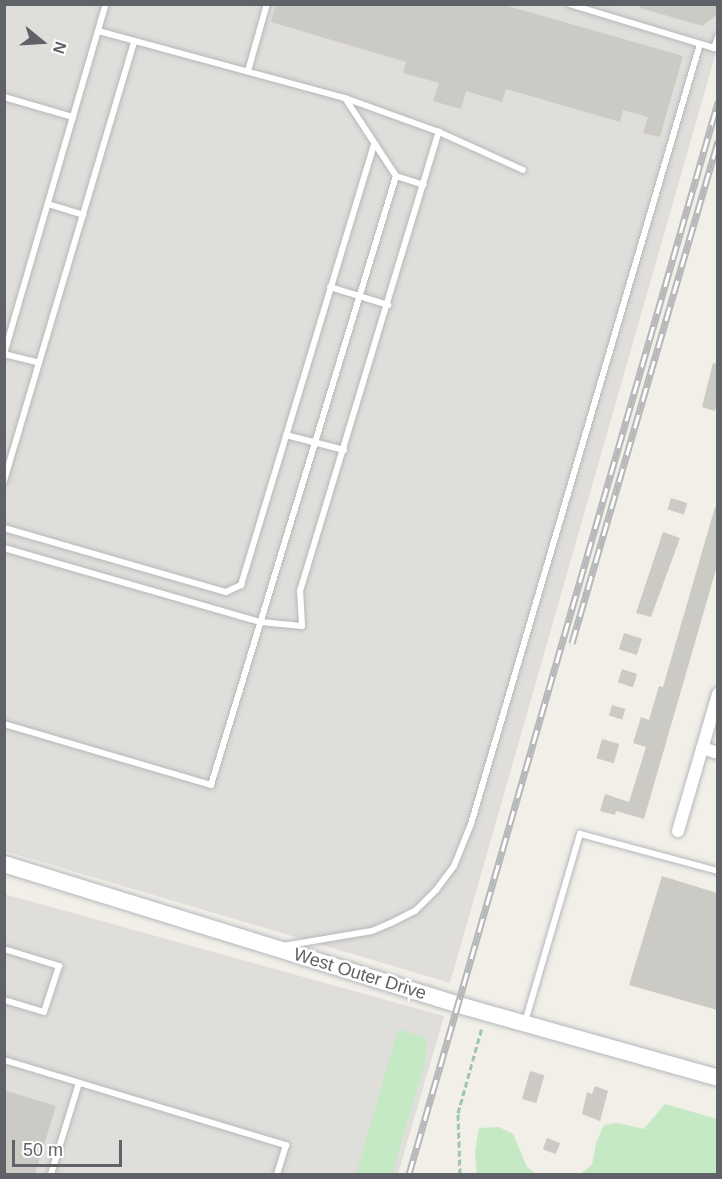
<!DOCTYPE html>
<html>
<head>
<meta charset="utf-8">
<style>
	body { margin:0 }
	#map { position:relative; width:722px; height:1179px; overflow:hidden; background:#f1efe8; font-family:Helvetica,sans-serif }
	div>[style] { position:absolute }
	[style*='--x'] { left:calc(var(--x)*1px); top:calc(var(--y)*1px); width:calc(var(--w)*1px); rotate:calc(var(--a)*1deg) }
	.industrial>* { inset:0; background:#e0deda }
	.green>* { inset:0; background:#c5e8c5 }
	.building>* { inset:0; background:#cccac5; transform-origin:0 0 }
	.path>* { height:3px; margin-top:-1.5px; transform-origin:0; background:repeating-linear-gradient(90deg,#9cc7a9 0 6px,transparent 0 9px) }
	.roads { filter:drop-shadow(0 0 2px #b5b8bc) drop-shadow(0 0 2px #b5b8bc) }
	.service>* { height:6px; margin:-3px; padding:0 3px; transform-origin:3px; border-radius:3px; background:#fff }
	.minor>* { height:12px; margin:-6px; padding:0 6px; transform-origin:6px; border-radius:6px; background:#fff }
	.secondary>* { height:16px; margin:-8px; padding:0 8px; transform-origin:8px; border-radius:8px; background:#fff }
	.rail>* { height:7px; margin-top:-3.5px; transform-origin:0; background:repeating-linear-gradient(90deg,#fff 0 14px,#b6b7b8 0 28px); box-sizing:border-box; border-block:2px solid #b6b7b8 }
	span { translate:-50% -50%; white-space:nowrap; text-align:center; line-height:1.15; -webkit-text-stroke:5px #fff; paint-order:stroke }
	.street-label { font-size:18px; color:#5f6368 }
	.frame { position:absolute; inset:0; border:6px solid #5f6368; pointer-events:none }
	.north { position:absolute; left:12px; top:12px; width:60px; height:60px; -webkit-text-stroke:4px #fff; paint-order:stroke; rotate:108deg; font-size:16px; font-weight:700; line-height:24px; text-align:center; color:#5f6368 }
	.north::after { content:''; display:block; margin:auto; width:21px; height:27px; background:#5f6368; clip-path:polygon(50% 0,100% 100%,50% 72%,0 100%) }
	.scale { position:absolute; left:12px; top:1140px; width:110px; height:27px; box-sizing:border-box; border:3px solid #5f6368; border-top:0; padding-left:8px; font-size:18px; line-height:21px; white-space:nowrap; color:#5f6368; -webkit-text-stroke:4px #fff; paint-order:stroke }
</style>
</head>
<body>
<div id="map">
	<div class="industrial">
		<i style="clip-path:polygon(4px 5px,717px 5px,717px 49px,450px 983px,5px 851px)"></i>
		<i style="clip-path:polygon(4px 894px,444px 1016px,398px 1174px,5px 1174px)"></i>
	</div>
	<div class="green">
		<i style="clip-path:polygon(398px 1029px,427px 1038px,425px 1062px,392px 1174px,356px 1174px)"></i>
		<i style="clip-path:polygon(665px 1104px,717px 1119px,717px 1174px,580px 1174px,592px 1165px,596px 1143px,604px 1125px,617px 1123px,644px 1129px)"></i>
		<i style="clip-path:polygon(499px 1127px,513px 1134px,527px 1167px,536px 1174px,477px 1174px,475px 1152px,479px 1128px)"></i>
	</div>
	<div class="building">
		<i style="clip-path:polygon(276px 4px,501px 4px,683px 56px,660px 137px,643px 133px,648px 117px,623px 110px,620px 122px,506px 89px,502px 102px,466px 91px,461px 109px,433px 101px,439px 83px,403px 73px,406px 62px,271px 22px)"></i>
		<i style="clip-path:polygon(640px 4px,717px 4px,717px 9px,715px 16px,703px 26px,640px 8px)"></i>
		<i style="clip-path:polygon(713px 363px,717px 364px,717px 401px,715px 411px,702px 407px)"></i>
		<i style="left:671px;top:498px;width:17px;height:12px;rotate:17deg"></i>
		<i style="clip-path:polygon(715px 507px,717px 508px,717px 566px,644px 819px,616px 811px,615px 815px,600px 811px,605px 794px,629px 802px,646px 747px,633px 743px,641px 717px,649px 720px,659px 686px,663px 687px)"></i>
		<i style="clip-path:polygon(663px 532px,680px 538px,651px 617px,636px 613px)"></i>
		<i style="left:624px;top:633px;width:19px;height:17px;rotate:18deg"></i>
		<i style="left:622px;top:669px;width:16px;height:14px;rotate:18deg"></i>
		<i style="left:612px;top:705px;width:14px;height:11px;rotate:17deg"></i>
		<i style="left:602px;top:739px;width:18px;height:20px;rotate:16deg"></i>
		<i style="clip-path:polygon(662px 876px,717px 893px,717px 1010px,629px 985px)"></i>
		<i style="left:530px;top:1071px;width:15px;height:29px;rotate:16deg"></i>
		<i style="clip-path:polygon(595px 1086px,608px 1091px,600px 1121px,582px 1114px,587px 1092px,592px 1094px)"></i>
		<i style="clip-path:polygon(4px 1090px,56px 1106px,35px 1174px,4px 1174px)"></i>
		<i style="left:547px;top:1138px;width:14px;height:12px;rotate:21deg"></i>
	</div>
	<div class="path">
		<i style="--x:460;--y:1174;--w:61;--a:-91.9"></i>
		<i style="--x:458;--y:1113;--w:89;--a:-74.4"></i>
	</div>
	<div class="roads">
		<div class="service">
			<i style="--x:569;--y:4;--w:152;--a:16.9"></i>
			<i style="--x:714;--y:48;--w:12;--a:-70"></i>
			<i style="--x:248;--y:71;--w:70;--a:-74.2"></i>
			<i style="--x:4;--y:97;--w:72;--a:16.2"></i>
			<i style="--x:345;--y:98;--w:100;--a:19.9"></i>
			<i style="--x:439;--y:132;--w:92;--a:24.3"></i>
			<i style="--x:396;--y:176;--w:29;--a:18"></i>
			<i style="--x:48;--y:204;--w:37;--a:17"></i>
			<i style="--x:330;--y:287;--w:61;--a:17.2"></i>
			<i style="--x:4;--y:354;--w:365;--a:-73.8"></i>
			<i style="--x:4;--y:354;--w:36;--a:14"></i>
			<i style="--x:286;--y:435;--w:60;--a:14.5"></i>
			<i style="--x:4;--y:481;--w:459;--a:-73.5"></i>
			<i style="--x:4;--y:528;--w:231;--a:16.1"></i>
			<i style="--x:226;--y:592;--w:17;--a:-25"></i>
			<i style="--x:241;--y:585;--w:461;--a:-73.2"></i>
			<i style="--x:4;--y:548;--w:267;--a:16.1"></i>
			<i style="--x:261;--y:622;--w:41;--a:5.6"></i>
			<i style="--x:302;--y:626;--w:35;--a:-93"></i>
			<i style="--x:300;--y:591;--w:480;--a:-73.2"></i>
			<i style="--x:4;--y:724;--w:216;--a:16.4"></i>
			<i style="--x:211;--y:785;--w:636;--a:-73.1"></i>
			<i style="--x:396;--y:176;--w:93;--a:-123.2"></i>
			<i style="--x:345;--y:98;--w:255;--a:-164.8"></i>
			<i style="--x:283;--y:946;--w:90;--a:-9.6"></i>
			<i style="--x:372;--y:931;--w:21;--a:-23"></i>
			<i style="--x:391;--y:923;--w:27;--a:-27"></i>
			<i style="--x:415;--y:911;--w:30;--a:-45"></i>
			<i style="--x:436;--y:890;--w:30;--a:-53"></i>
			<i style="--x:454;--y:866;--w:45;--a:-68"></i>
			<i style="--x:471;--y:824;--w:813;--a:-73.64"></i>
			<i style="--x:4;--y:949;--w:58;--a:17.2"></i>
			<i style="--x:59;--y:966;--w:48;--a:108.1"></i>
			<i style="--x:44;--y:1012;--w:42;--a:-163.3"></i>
			<i style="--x:525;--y:1022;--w:196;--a:-73.7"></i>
			<i style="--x:580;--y:834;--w:143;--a:15"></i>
			<i style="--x:4;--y:1060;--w:295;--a:16.8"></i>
			<i style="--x:286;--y:1145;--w:30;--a:107"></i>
			<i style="--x:51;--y:1174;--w:95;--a:-72.9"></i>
		</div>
		<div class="minor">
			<i style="--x:702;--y:748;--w:17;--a:17"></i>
			<i style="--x:678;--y:831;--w:143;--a:-73.7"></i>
		</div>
		<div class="secondary">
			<i style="--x:4;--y:864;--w:484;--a:17.2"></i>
			<i style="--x:466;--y:1007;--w:262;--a:15.7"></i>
		</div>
	</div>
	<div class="rail">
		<i style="--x:572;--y:643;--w:523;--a:-73.78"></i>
		<i style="--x:409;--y:1174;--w:1116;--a:-73.92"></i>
	</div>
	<div class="street-label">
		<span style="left:360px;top:974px;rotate:17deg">West Outer Drive</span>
	</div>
	<div class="frame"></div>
	<div class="north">N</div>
	<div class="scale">50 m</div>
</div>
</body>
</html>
